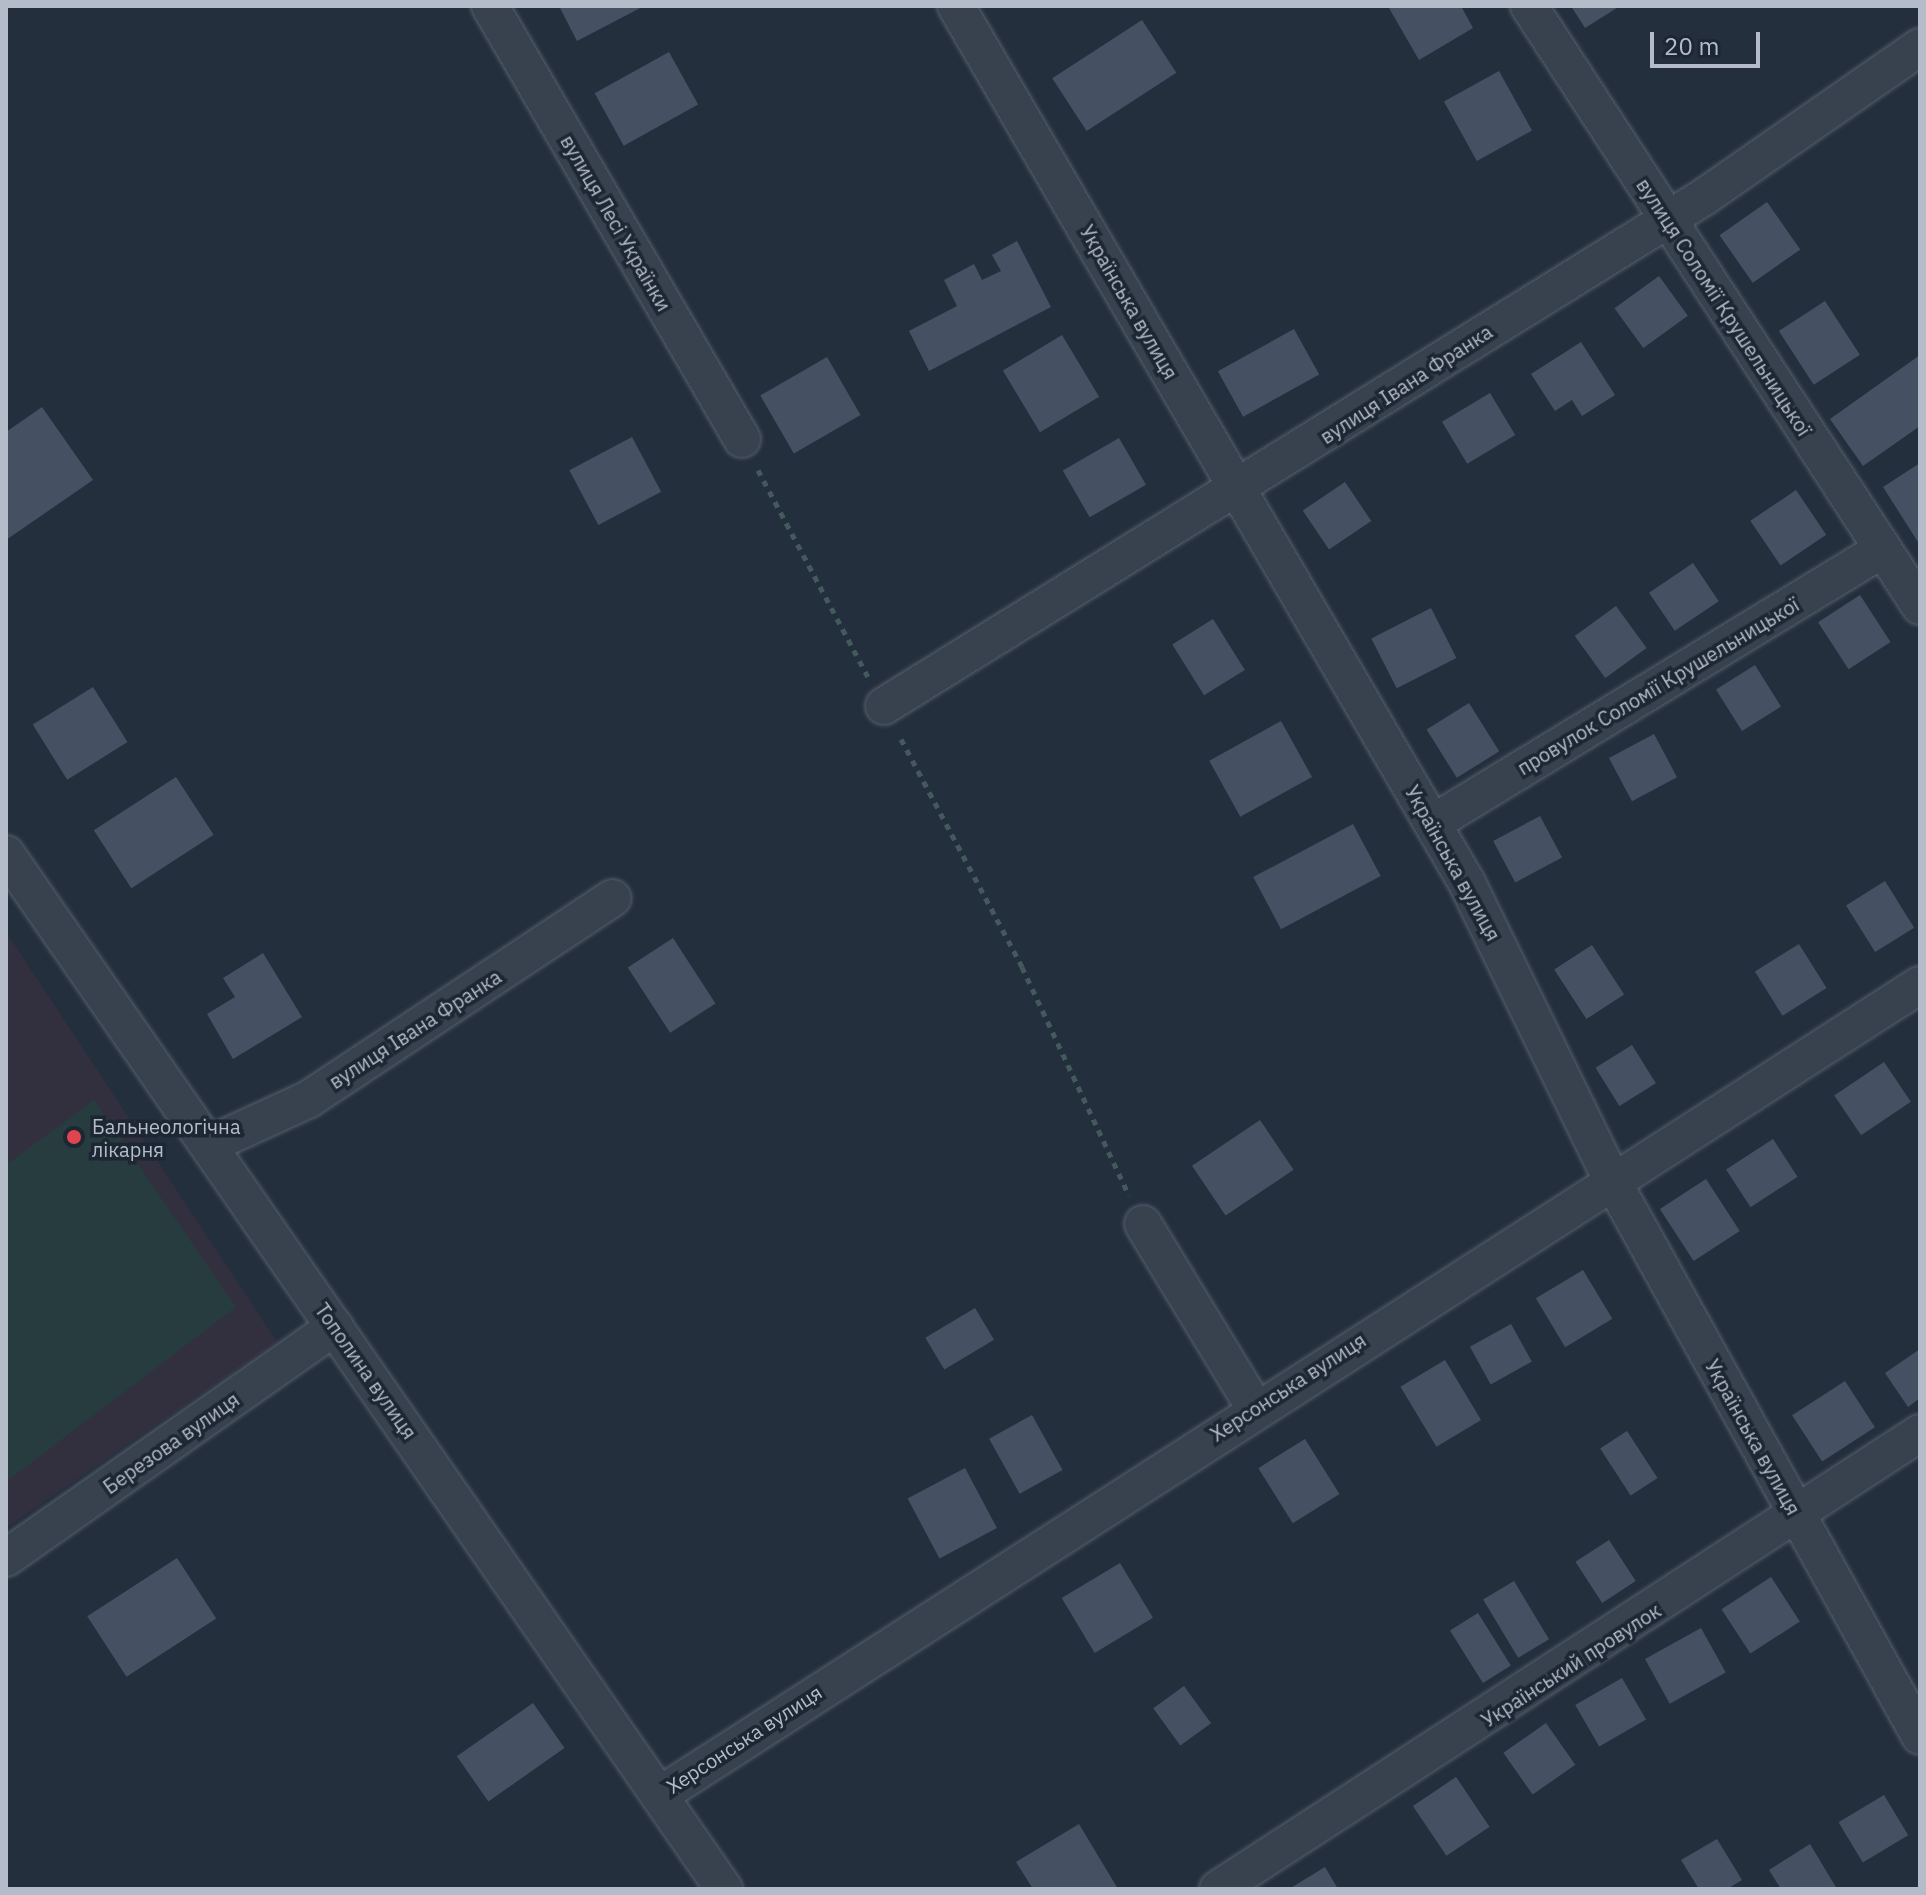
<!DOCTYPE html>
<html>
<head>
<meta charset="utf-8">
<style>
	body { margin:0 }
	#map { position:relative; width:1926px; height:1895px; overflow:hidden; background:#242f3e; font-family:"IBM Plex Sans",sans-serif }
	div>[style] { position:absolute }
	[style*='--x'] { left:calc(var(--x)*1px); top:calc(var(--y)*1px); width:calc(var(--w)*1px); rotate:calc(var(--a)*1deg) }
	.medical>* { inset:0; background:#32303f }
	.green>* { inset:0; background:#263c3f }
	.building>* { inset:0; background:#455162; transform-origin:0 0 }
	.path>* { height:5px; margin-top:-2.5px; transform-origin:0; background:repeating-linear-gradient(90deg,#44595c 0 6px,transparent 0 12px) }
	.roads { filter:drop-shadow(0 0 2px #565f6c) drop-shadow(0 0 2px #565f6c) }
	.minor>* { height:36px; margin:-18px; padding:0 18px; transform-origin:18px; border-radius:18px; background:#38414e }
	.dots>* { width:22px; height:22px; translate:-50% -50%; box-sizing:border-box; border:4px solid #1d2633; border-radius:50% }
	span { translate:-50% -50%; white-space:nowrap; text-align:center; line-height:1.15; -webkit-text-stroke:7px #1d2633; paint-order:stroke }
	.street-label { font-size:20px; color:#b4bcc9 }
	.poi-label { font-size:20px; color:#b4bcc9 }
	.left { translate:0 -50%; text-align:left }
	.frame { position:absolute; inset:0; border:8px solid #b4bcc9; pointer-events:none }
	.scale { position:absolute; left:1650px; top:32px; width:110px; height:36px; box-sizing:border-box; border:4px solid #b4bcc9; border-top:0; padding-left:10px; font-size:24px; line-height:28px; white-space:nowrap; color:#b4bcc9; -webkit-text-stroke:6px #1d2633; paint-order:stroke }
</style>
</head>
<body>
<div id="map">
	<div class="medical">
		<i style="clip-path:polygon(6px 932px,277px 1342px,6px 1528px)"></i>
	</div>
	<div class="green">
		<i style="clip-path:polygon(94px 1100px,236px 1307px,6px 1482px,6px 1165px)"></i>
	</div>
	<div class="building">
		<i style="clip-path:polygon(559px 6px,644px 6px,577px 41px)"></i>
		<i style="clip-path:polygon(1461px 6px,1473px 28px,1419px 60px,1389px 8px)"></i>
		<i style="clip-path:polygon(1571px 6px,1620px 6px,1585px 28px)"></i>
		<i style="left:1142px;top:20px;width:63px;height:107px;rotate:57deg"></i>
		<i style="left:669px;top:52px;width:60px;height:85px;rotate:61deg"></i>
		<i style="left:1499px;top:71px;width:68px;height:63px;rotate:61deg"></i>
		<i style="left:1767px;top:202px;width:58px;height:58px;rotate:55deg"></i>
		<i style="clip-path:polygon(1017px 241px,1051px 307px,929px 371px,909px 331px,957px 306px,944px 280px,974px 264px,982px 280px,1001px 271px,992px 255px)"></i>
		<i style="left:1659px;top:276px;width:49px;height:55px;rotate:54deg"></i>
		<i style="left:1825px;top:301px;width:64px;height:55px;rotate:57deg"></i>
		<i style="left:1294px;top:329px;width:52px;height:87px;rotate:61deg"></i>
		<i style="left:1062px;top:335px;width:72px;height:69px;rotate:59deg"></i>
		<i style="clip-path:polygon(1581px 342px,1615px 395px,1582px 416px,1572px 400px,1555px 411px,1531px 374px)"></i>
		<i style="clip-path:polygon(1920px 355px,1920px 426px,1863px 466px,1830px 419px)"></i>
		<i style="left:827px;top:357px;width:67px;height:77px;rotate:60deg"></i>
		<i style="left:1490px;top:393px;width:49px;height:56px;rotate:59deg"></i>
		<i style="clip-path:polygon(42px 407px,93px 480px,6px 540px,6px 432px)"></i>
		<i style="left:632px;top:437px;width:62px;height:71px;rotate:62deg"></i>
		<i style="left:1119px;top:438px;width:54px;height:65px;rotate:60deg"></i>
		<i style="clip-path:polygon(1920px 463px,1920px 541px,1918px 542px,1883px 487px)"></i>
		<i style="left:1345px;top:482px;width:47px;height:51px;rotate:56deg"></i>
		<i style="left:1796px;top:490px;width:54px;height:55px;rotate:56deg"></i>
		<i style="left:1693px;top:563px;width:46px;height:53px;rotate:56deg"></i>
		<i style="left:1860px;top:595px;width:56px;height:50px;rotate:57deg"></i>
		<i style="left:1616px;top:606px;width:52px;height:51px;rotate:54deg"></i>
		<i style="left:1431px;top:608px;width:56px;height:67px;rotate:63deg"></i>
		<i style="left:1213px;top:619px;width:60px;height:48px;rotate:58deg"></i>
		<i style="left:1755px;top:665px;width:49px;height:46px;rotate:58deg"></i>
		<i style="left:93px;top:687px;width:65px;height:71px;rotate:58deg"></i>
		<i style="left:1469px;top:703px;width:57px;height:50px;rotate:58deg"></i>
		<i style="left:1281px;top:721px;width:64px;height:82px;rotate:61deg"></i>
		<i style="left:1654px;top:734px;width:49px;height:51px;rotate:62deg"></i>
		<i style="left:176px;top:777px;width:69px;height:98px;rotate:57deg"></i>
		<i style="left:1540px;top:816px;width:47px;height:53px;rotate:62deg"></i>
		<i style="left:1353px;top:824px;width:59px;height:113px;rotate:62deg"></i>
		<i style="left:1885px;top:881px;width:55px;height:46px;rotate:58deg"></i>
		<i style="left:673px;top:938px;width:78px;height:54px;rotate:57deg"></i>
		<i style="left:1799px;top:944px;width:52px;height:52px;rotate:58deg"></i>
		<i style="left:1592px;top:945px;width:59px;height:45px;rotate:57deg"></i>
		<i style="clip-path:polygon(263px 953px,302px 1017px,233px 1059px,207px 1014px,235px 997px,223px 978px)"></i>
		<i style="left:1632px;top:1045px;width:45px;height:43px;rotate:58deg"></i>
		<i style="left:1884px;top:1062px;width:48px;height:60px;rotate:56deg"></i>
		<i style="left:1260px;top:1120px;width:60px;height:82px;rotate:56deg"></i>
		<i style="left:1773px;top:1139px;width:45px;height:56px;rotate:57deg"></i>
		<i style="left:1706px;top:1179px;width:62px;height:55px;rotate:57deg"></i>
		<i style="left:1583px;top:1270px;width:57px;height:55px;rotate:59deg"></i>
		<i style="left:975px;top:1308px;width:37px;height:58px;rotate:59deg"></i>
		<i style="left:1511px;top:1324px;width:43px;height:47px;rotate:61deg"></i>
		<i style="clip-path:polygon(1920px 1349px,1920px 1398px,1908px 1407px,1885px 1373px)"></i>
		<i style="left:1445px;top:1360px;width:70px;height:52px;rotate:59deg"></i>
		<i style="left:1845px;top:1381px;width:55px;height:63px;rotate:57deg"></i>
		<i style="left:1032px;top:1415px;width:63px;height:49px;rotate:61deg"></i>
		<i style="left:1627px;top:1431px;width:56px;height:32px;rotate:57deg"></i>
		<i style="left:1305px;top:1439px;width:65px;height:55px;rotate:58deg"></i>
		<i style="left:965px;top:1468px;width:68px;height:65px;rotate:62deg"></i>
		<i style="left:1609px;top:1540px;width:49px;height:40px;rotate:57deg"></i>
		<i style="left:177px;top:1558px;width:72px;height:107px;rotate:57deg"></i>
		<i style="left:1120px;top:1563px;width:64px;height:68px;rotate:59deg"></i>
		<i style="left:1771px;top:1577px;width:53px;height:59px;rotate:57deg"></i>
		<i style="left:1514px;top:1581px;width:68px;height:36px;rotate:59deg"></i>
		<i style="left:1478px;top:1613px;width:62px;height:33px;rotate:58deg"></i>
		<i style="left:1701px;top:1628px;width:51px;height:64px;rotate:61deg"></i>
		<i style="left:1622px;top:1678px;width:48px;height:54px;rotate:60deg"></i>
		<i style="left:1184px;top:1686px;width:46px;height:38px;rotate:54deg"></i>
		<i style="left:533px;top:1703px;width:55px;height:93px;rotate:55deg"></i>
		<i style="left:1546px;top:1723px;width:51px;height:52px;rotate:55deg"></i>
		<i style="left:1456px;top:1777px;width:60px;height:52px;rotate:56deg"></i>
		<i style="left:1884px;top:1795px;width:47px;height:53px;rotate:59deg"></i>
		<i style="clip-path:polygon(1079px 1824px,1118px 1889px,1033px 1889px,1016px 1862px)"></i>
		<i style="clip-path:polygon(1717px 1839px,1742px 1880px,1727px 1889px,1699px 1889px,1681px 1860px)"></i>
		<i style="clip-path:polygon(1810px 1844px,1837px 1889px,1781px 1889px,1769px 1870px)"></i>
		<i style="clip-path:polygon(1325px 1867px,1338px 1889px,1289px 1889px)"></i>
	</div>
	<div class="path">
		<i style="--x:758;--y:470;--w:234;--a:62"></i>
		<i style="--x:901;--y:739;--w:258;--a:62"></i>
		<i style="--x:1022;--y:967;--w:252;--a:64.9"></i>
	</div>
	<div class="roads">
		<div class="minor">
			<i style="--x:490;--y:6;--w:501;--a:59.8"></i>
			<i style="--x:956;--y:6;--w:1015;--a:59.77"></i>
			<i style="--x:1467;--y:883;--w:333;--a:64"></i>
			<i style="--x:1613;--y:1182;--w:633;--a:61.01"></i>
			<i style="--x:1529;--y:6;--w:716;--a:56.91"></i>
			<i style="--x:884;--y:706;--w:965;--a:-31.83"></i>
			<i style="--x:1704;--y:197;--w:263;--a:-34.8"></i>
			<i style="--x:1433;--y:823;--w:527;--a:-31.34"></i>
			<i style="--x:6;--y:854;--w:1260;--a:55.25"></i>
			<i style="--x:209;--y:1145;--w:110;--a:-24.7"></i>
			<i style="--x:309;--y:1099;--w:364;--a:-33.5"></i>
			<i style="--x:1143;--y:1224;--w:215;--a:58.7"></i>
			<i style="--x:6;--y:1558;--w:402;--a:-35.1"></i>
			<i style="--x:660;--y:1795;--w:1498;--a:-32.74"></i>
			<i style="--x:1218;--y:1889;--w:837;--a:-33.01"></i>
		</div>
	</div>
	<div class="dots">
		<i style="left:74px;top:1137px;background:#e0444e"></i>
	</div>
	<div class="street-label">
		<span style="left:616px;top:223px;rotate:60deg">вулиця Лесі Українки</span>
		<span style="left:1129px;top:302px;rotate:60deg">Українська вулиця</span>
		<span style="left:1724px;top:307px;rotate:57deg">вулиця Соломії Крушельницької</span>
		<span style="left:1406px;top:384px;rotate:-33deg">вулиця Івана Франка</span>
		<span style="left:1658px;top:686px;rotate:-31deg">провулок Соломії Крушельницької</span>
		<span style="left:1453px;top:863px;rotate:61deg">Українська вулиця</span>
		<span style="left:415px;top:1029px;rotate:-33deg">вулиця Івана Франка</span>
		<span style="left:366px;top:1371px;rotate:55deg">Тополина вулиця</span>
		<span style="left:1288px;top:1387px;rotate:-33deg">Херсонська вулиця</span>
		<span style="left:1753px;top:1437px;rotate:61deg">Українська вулиця</span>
		<span style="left:171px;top:1443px;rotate:-35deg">Березова вулиця</span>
		<span style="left:1571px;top:1665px;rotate:-33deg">Український провулок</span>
		<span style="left:744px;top:1739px;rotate:-33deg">Херсонська вулиця</span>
	</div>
	<div class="poi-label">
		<span class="left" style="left:92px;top:1138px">Бальнеологічна<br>лікарня</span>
	</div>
	<div class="frame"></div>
	<div class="scale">20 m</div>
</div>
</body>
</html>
